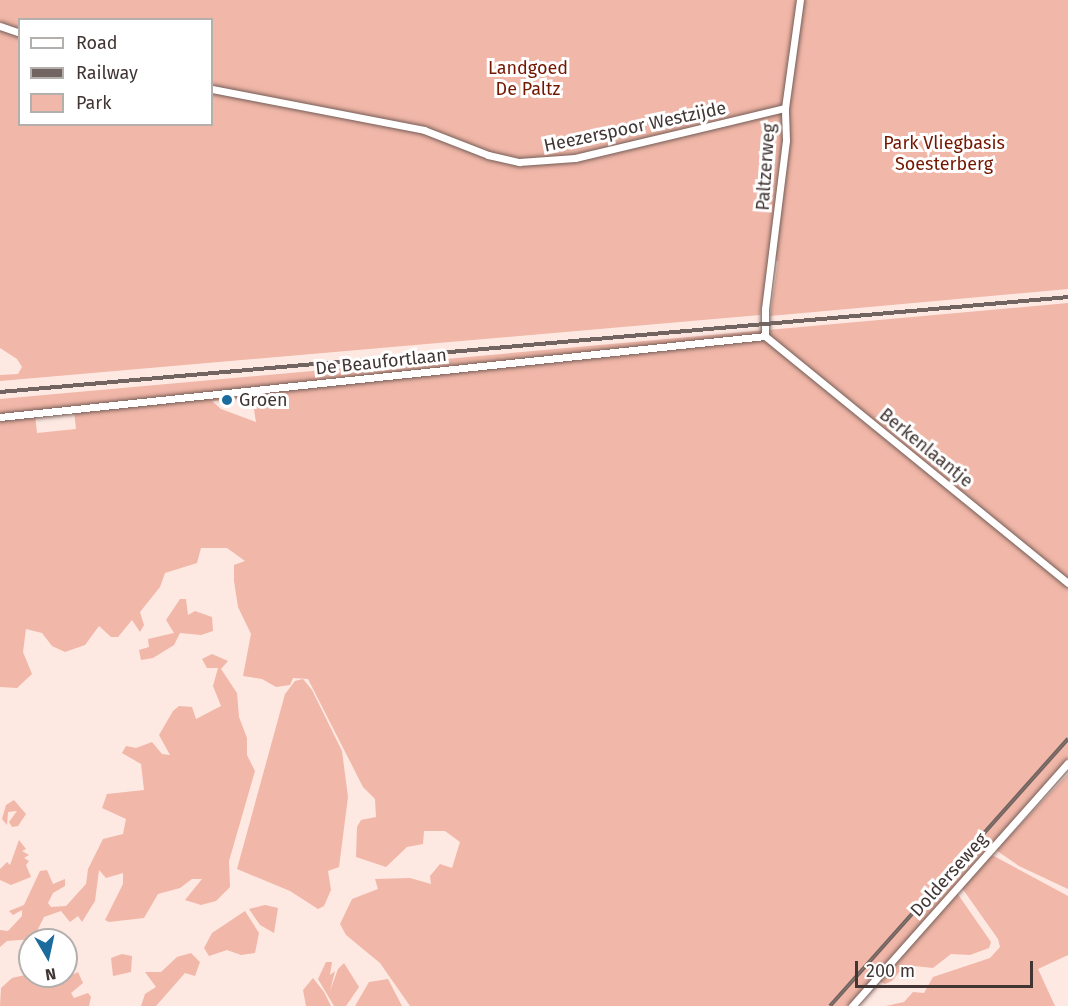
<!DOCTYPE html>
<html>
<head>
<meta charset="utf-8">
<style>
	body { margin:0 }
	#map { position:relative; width:1068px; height:1006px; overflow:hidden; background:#fee8e2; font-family:"Fira Sans",sans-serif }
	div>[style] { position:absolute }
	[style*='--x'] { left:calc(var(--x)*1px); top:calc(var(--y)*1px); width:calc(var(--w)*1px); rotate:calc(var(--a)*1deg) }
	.green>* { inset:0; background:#f1b7a8 }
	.roads { filter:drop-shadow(0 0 2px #755d57) drop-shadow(0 0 2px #755d57) }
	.minor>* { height:7px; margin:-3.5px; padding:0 3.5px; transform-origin:3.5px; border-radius:3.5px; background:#fff }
	.rail>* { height:4px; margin-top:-2px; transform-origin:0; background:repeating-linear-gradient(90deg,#fff 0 4.5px,#726460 0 9px); box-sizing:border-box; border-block:2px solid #726460 }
	.dots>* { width:16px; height:16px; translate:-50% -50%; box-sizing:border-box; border:3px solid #fff; border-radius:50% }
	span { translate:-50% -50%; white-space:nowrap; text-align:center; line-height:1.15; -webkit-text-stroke:6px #fff; paint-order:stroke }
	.park-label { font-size:18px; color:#731700 }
	.street-label { font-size:18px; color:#413633 }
	.poi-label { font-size:18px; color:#413633 }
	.left { translate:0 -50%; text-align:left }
	.legend { position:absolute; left:18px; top:18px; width:195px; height:108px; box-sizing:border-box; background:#fff; border:2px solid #b3afad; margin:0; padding:8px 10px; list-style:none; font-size:18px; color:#413633 }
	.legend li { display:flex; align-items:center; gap:12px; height:30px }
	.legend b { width:30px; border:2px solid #b3afad }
	.north { position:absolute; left:18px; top:928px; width:60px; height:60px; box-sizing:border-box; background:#fff; border:2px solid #b3afad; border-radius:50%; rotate:171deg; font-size:16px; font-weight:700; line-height:24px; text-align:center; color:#413633 }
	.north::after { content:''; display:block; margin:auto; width:21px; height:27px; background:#1b6c9d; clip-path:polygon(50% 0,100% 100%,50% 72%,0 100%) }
	.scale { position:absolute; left:855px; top:961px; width:178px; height:27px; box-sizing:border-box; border:3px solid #413633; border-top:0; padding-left:8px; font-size:18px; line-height:21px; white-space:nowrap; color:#413633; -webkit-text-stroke:4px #fff; paint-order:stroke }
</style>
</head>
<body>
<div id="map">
	<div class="green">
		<i style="clip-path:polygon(evenodd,0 0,1068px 0,1068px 289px,770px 316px,778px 262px,772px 255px,760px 315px,0 381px,0 375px,18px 374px,22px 367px,17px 359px,0 348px,0 0,20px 20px,212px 20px,212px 124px,20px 124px,20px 20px)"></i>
		<i style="clip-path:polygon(evenodd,1068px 303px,1068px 761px,848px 1006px,410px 1006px,380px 963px,346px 935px,340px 924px,352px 899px,378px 889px,375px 879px,410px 878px,431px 884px,430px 876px,440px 864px,452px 868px,460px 842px,445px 831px,424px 831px,423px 844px,407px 847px,386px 867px,356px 857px,357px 827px,361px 820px,376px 817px,375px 799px,363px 787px,308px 679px,293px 678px,290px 685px,276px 687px,262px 679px,243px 676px,251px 634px,238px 607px,234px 581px,234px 565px,245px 561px,227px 548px,201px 548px,197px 563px,165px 573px,160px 587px,140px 612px,144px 625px,140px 632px,132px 620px,118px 637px,111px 637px,99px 626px,85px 645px,65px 652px,52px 646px,42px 633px,26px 629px,23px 652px,32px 674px,17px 688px,0 687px,0 399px,1068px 303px,252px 397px,256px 422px,221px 409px,212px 401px,252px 397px,1068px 303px,74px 411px,76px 429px,37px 433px,35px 415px,74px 411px)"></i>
		<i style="clip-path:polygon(180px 599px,186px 599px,188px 615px,195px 611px,212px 617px,213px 631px,201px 635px,180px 633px,174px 645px,153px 658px,141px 660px,139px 650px,149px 647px,148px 639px,174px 633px,166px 620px)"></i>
		<i style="clip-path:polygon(212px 654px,228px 661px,221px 669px,237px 693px,239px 717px,247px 738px,247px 755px,255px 771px,229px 861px,230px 887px,216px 901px,201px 905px,185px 900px,202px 879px,192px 879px,180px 888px,158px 894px,144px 918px,109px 922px,105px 920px,123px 884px,123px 873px,106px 878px,99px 870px,95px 901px,82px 922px,78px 916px,70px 922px,61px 911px,44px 917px,33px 939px,7px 941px,0 947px,0 930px,8px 931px,22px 916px,22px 910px,13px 915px,9px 911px,24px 905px,40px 871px,47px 870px,53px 884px,65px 879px,65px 886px,53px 893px,48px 903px,51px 907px,66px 906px,86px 884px,88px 869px,103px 839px,123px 834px,126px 819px,102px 808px,107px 794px,144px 790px,141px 764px,122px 753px,126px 746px,136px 748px,152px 742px,162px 754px,170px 755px,159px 735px,173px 711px,179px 706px,192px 707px,196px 719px,221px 706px,213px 686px,218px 668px,207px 668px,202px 659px)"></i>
		<i style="clip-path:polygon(303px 679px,312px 690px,342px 751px,348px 797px,339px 867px,328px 871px,331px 890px,324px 906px,318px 909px,290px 891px,237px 869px,285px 694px,295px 681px)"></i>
		<i style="clip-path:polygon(1068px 774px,1068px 889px,1019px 866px,996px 850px)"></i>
		<i style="clip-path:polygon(14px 800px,26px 814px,18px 826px,12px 827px,9px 822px,17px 811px,8px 812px,7px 825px,2px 819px,6px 805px)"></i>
		<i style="clip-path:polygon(19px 840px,26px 849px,22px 851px,29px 855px,24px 858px,29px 861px,26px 865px,31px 877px,11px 885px,0 880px,0 869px,7px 862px,10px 865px)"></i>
		<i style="clip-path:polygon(992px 855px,1068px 896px,1068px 955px,1038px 969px,1055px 1006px,886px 1006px,904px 1002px,913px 992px,924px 993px,933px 977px,990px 958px,1000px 947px,998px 939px,962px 888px)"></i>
		<i style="clip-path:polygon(957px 893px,991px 942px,989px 948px,970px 955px,951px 954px,933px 968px,905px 965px,892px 981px,885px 984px,878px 981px)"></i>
		<i style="clip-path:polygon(265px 905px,278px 908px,274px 933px,260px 925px,249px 909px)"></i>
		<i style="clip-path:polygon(245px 911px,259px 933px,255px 953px,241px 955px,227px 950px,209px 956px,204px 948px,212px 933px)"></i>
		<i style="clip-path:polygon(191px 953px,200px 962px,195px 976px,185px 973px,156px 1006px,141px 1006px,145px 994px,156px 987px,145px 972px,161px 972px,177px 957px)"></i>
		<i style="clip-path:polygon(122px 954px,132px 956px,131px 972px,113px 976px,111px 958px)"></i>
		<i style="clip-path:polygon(326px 962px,332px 962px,330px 975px,335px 971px,330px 991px,338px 969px,344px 963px,359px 987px,346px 1006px,334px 1006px,318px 979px)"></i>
		<i style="clip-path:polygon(78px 972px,83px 983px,71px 993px,74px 998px,88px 993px,91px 997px,89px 1006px,0 1006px,1px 988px,12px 978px,25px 975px,64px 978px)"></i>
		<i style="clip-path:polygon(313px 978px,324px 992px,331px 1006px,306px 1006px,303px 990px)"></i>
		<i style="clip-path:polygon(388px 979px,402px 1006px,355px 1006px,369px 982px)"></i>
	</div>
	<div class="roads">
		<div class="minor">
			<i style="--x:0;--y:26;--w:21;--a:19"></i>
			<i style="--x:212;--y:89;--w:216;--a:10.9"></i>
			<i style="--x:424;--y:130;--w:69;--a:21.3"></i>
			<i style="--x:488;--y:155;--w:32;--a:13"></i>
			<i style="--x:519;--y:162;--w:56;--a:-4.1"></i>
			<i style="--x:575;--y:158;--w:216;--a:-13.4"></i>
			<i style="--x:765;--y:336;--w:391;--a:39.2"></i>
			<i style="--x:765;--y:336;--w:27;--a:-90"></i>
			<i style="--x:765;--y:309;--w:170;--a:-82.9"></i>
			<i style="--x:786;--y:140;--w:32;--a:-92"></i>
			<i style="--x:785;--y:108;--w:109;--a:-82.1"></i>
			<i style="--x:0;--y:417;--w:769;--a:-6.04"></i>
			<i style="--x:852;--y:1006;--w:325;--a:-48.4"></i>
		</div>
	</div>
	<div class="rail">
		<i style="--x:0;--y:392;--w:1072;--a:-5.08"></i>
		<i style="--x:830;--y:1006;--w:358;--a:-48.3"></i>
	</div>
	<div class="dots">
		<i style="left:227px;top:400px;background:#1b6c9d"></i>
	</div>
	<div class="park-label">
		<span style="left:528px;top:79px">Landgoed<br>De Paltz</span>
		<span style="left:944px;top:154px">Park Vliegbasis<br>Soesterberg</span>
	</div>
	<div class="street-label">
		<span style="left:635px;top:127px;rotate:-12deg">Heezerspoor Westzijde</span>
		<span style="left:766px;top:167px;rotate:-86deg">Paltzerweg</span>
		<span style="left:381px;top:362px;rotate:-6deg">De Beaufortlaan</span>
		<span style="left:926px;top:448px;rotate:39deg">Berkenlaantje</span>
		<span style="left:949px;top:875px;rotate:-48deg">Dolderseweg</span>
	</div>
	<div class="poi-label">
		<span class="left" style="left:239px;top:400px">Groen</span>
	</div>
	<ul class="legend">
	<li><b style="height:8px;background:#fff"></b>Road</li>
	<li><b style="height:8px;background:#726460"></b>Railway</li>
	<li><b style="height:16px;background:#f1b7a8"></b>Park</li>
	</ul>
	<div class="north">N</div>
	<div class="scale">200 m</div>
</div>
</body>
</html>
